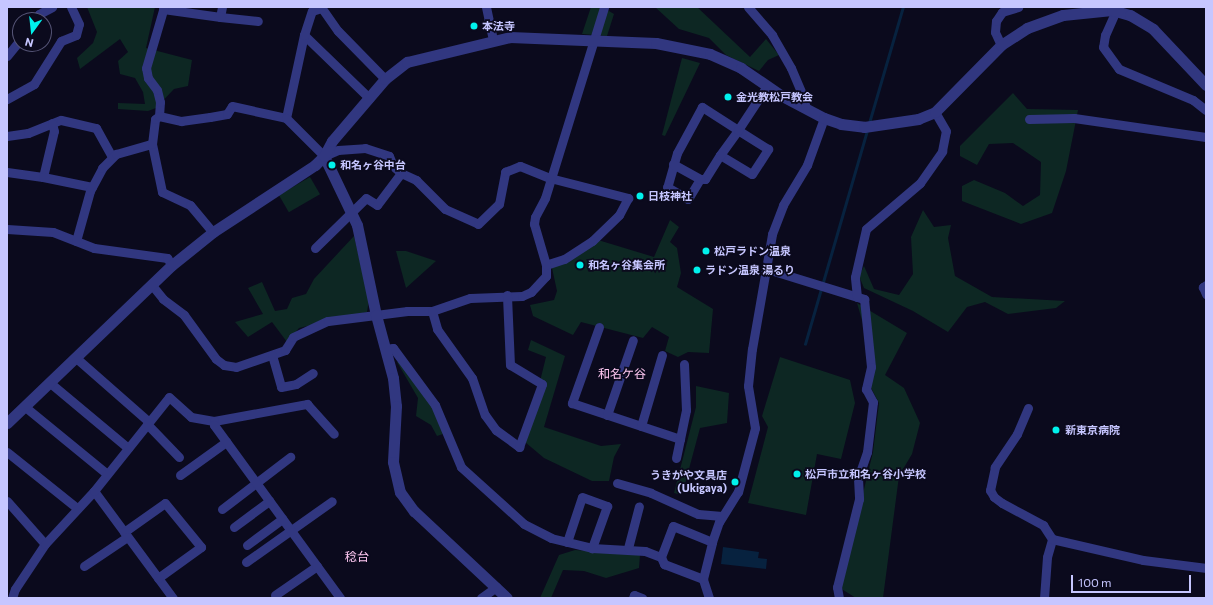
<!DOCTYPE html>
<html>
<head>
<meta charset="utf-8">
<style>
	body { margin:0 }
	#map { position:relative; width:1213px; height:605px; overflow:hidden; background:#0b0a1d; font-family:Commissioner,"Noto Sans JP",sans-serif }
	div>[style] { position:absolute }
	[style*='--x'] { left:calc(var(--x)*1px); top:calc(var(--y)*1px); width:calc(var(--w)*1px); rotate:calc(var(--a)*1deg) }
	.green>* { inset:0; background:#0d2723; transform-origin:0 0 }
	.water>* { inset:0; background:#07223f }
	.stream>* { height:2.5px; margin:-1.25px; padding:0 1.25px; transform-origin:1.25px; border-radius:1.25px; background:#07223f }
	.minor>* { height:9px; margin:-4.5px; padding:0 4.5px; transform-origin:4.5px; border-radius:4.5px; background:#313780 }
	.tertiary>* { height:11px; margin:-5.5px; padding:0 5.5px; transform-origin:5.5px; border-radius:5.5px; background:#313780 }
	.dots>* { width:11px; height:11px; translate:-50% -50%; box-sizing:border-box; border:2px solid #0b0a1d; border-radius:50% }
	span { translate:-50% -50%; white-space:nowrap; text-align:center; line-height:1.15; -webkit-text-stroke:3.5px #0b0a1d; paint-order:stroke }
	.poi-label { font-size:11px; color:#c6c6ff; font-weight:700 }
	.left { translate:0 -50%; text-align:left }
	.right { translate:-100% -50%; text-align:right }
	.neighbourhood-label { font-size:12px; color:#ffc8f2 }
	.frame { position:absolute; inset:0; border:8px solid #c6c6ff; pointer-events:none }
	.north { position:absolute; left:12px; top:12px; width:40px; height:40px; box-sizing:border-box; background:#0b0a1d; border:1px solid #565577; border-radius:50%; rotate:195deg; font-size:11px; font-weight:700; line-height:16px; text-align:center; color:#c6c6ff }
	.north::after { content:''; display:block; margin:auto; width:14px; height:18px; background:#00f1ec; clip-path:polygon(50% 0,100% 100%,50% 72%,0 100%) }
	.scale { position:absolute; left:1071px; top:575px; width:120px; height:18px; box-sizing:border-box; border:2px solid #c6c6ff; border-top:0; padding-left:5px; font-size:12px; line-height:14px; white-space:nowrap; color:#c6c6ff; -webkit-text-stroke:3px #0b0a1d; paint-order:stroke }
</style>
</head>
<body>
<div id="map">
	<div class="green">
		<i style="clip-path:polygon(87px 7px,155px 7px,146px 48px,192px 60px,188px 86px,174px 89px,156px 108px,148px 111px,118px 109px,118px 103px,145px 104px,143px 92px,135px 78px,120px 74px,118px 61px,128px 52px,120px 39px,80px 69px,77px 58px,93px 43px,97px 32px)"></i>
		<i style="clip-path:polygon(591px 7px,602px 7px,614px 14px,607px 36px,582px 34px)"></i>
		<i style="clip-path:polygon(655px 7px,697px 7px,750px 57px,766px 39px,779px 55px,768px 60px,759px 71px,726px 55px,709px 38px,679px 29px)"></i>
		<i style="clip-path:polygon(682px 58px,700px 63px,665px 136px,662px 135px)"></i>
		<i style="clip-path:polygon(1013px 93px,1027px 109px,1078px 110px,1066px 171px,1052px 213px,1021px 224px,962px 201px,962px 186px,974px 180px,1005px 193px,1023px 206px,1040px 195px,1041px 162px,1013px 143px,989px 144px,977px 165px,960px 156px,960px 146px)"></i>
		<i style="left:310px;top:177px;width:20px;height:36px;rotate:60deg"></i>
		<i style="clip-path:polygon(923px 210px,934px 227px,951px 225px,948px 238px,955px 276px,992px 297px,1065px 301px,1056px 308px,1008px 314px,985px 302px,967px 307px,948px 332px,913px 311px,864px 288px,859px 276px,864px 266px,874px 289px,899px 295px,913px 274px,911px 237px)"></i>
		<i style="clip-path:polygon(670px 220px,679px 227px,670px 242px,677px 248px,681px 273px,677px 287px,713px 309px,709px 353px,688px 352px,678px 357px,665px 351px,669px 337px,652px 327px,643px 338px,581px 322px,573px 335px,533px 316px,530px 305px,554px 300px,557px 291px,552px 268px,598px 240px,654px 257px)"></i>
		<i style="clip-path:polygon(354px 236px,369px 300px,367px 312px,299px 328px,287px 342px,272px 322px,248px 337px,235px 322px,263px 314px,248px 288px,262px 282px,275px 311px,287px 309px,292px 298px,306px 294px,314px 279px)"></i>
		<i style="clip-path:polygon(396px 251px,406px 251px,436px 261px,406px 288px)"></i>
		<i style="clip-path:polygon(857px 303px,907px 333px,885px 375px,904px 388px,920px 423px,912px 454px,899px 476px,883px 598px,856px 598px,840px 588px,873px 452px,879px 403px,868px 382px,875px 365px)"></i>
		<i style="clip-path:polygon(531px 340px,565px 356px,544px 427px,601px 446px,621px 444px,614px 457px,609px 481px,592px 481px,544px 458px,525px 442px,546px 357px,528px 350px)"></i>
		<i style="clip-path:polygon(780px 357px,850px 380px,855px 403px,841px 459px,817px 454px,806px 515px,748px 503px,768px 427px,762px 416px)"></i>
		<i style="clip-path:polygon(397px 362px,400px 362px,432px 406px,443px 434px,437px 436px,431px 425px,416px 416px,418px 398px)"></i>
		<i style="clip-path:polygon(696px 386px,729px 393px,727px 423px,700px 428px,682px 495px,674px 493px,696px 407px)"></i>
		<i style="clip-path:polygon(575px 550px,640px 555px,639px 568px,606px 578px,584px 571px,563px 570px,551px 598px,540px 598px,559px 555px)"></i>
	</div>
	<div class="water">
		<i style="clip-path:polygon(723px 547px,759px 552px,758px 558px,767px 559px,766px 569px,721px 564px)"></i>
	</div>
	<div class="stream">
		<i style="--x:869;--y:123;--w:121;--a:-73.7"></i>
		<i style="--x:805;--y:344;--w:223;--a:-73.8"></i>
	</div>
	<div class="minor">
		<i style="--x:222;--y:7;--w:10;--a:101"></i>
		<i style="--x:220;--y:17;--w:38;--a:6"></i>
		<i style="--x:321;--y:7;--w:29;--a:55"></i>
		<i style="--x:338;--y:31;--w:67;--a:45.6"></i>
		<i style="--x:486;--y:7;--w:35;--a:78"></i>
		<i style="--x:748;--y:7;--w:37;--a:49"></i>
		<i style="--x:772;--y:35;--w:38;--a:60"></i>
		<i style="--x:791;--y:68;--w:33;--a:67"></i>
		<i style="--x:804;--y:98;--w:11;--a:80"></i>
		<i style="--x:163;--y:9;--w:58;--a:8"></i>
		<i style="--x:1112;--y:10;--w:5;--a:68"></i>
		<i style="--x:1114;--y:15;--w:22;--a:114"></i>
		<i style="--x:1105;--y:35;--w:12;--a:99"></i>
		<i style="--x:1103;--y:47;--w:27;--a:54"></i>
		<i style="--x:1119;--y:69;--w:80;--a:22.7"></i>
		<i style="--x:1193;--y:100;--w:16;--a:38"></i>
		<i style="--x:35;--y:20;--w:7;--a:-56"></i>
		<i style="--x:39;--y:14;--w:15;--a:-28"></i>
		<i style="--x:304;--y:35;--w:91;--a:44.1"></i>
		<i style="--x:1001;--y:45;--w:14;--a:-115"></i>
		<i style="--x:995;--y:32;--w:11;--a:-85"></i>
		<i style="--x:996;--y:21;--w:11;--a:-56"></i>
		<i style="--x:1002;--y:12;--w:17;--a:-17"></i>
		<i style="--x:7;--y:56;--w:21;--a:-51"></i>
		<i style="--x:7;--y:99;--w:31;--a:-29"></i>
		<i style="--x:34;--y:84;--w:51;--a:-57.9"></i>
		<i style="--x:61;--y:41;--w:16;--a:-22"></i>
		<i style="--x:76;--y:35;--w:11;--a:-75"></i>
		<i style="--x:79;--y:24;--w:19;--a:-115"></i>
		<i style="--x:159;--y:116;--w:14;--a:-86"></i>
		<i style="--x:160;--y:102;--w:12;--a:-104"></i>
		<i style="--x:157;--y:90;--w:15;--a:-127"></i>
		<i style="--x:148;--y:78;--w:10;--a:-101"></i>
		<i style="--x:146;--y:68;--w:64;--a:-73.6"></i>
		<i style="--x:286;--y:118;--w:85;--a:-77.8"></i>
		<i style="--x:304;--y:35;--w:25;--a:-72"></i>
		<i style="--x:312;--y:11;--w:9;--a:-18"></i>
		<i style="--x:1029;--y:119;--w:45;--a:-1.3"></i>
		<i style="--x:1074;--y:118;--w:133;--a:8.2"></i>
		<i style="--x:7;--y:136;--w:21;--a:-8"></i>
		<i style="--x:28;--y:133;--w:35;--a:-22"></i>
		<i style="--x:61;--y:120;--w:36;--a:13"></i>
		<i style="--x:96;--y:128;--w:33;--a:61"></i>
		<i style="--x:152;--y:144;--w:49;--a:78.2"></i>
		<i style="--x:162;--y:192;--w:31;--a:25"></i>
		<i style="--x:190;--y:205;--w:35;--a:50"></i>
		<i style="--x:720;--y:155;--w:37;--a:31"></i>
		<i style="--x:752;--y:174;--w:30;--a:-57"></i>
		<i style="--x:768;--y:149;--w:36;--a:-148"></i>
		<i style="--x:738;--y:130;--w:43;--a:-147.4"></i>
		<i style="--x:702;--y:107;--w:52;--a:118.5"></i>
		<i style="--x:677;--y:153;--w:35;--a:106"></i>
		<i style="--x:667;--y:187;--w:24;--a:30"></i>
		<i style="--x:688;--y:199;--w:23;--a:-59"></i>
		<i style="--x:700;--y:179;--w:5;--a:0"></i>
		<i style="--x:705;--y:179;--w:28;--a:-58"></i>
		<i style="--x:720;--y:155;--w:31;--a:-54"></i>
		<i style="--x:738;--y:130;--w:53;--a:-56.6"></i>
		<i style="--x:673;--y:164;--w:31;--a:29"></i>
		<i style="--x:7;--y:172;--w:36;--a:8"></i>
		<i style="--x:43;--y:177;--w:47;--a:-76.6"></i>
		<i style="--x:54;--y:131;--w:8;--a:-104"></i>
		<i style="--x:43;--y:177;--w:50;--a:11.5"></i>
		<i style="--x:7;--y:229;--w:46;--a:3.7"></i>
		<i style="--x:53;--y:232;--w:44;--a:21.3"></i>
		<i style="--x:94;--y:248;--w:74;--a:7.8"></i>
		<i style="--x:167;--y:258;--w:9;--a:54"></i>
		<i style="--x:76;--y:241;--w:52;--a:-74.4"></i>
		<i style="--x:90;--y:191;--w:26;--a:-62"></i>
		<i style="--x:102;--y:168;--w:20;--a:-45"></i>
		<i style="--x:116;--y:154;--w:37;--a:-16"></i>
		<i style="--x:152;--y:144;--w:25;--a:-83"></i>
		<i style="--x:155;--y:119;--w:5;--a:-37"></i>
		<i style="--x:159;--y:116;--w:23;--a:13"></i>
		<i style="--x:181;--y:121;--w:29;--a:-8"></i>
		<i style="--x:210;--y:117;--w:17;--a:-10"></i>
		<i style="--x:227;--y:114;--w:9;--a:-58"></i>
		<i style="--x:232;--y:106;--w:55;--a:12.5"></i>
		<i style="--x:286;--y:118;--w:54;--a:45"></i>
		<i style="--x:324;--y:156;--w:15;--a:-23"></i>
		<i style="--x:338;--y:150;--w:27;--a:-4"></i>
		<i style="--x:365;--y:148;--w:25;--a:18"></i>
		<i style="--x:389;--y:156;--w:11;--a:68"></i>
		<i style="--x:393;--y:166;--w:11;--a:41"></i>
		<i style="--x:401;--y:173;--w:17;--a:25"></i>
		<i style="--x:416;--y:180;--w:41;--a:45"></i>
		<i style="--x:445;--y:209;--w:36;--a:24"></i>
		<i style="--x:478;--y:224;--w:29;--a:-44"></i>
		<i style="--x:499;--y:204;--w:33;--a:-79"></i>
		<i style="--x:505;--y:172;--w:16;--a:-22"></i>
		<i style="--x:520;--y:166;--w:32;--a:22"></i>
		<i style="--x:550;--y:178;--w:81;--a:14.4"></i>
		<i style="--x:628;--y:198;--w:19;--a:118"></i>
		<i style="--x:619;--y:215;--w:37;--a:136"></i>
		<i style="--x:592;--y:241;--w:33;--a:147"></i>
		<i style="--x:564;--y:259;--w:19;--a:162"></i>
		<i style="--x:315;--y:248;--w:71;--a:-44.4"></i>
		<i style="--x:366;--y:198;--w:13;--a:32"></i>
		<i style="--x:377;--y:205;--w:40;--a:-53"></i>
		<i style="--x:767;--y:269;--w:102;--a:17.2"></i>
		<i style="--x:864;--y:299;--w:68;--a:84.1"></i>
		<i style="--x:871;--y:367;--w:23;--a:103"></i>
		<i style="--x:866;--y:389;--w:15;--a:62"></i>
		<i style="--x:873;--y:402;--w:50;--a:96.8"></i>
		<i style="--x:867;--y:452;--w:28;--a:109"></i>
		<i style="--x:858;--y:478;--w:21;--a:87"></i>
		<i style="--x:859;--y:499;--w:91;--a:104"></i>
		<i style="--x:837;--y:587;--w:11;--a:80"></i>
		<i style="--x:151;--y:284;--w:19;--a:51"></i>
		<i style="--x:163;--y:299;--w:26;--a:37"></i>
		<i style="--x:184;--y:315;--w:54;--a:54"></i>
		<i style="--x:216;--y:359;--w:10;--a:37"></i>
		<i style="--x:224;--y:365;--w:12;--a:9"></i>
		<i style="--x:236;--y:367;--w:52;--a:-19.1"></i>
		<i style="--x:285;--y:350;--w:15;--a:-58"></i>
		<i style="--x:293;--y:337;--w:38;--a:-25"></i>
		<i style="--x:328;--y:321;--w:80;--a:-7.2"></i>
		<i style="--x:407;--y:311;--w:25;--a:0"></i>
		<i style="--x:432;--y:311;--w:40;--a:-18.9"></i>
		<i style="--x:470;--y:298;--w:52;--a:-2.2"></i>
		<i style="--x:522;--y:296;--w:10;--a:-24"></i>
		<i style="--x:531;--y:292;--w:22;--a:-47"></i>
		<i style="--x:546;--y:276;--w:11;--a:-90"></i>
		<i style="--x:546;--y:265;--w:43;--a:-106.3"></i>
		<i style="--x:534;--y:224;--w:7;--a:-82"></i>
		<i style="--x:535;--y:217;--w:21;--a:-62"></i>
		<i style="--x:545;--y:198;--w:200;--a:-72.8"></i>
		<i style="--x:1206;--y:285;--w:4;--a:146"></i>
		<i style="--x:1203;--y:287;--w:8;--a:67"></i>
		<i style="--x:857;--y:297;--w:20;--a:-96"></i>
		<i style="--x:855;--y:277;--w:49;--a:-77.1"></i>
		<i style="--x:866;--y:229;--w:71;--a:-40.4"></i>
		<i style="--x:920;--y:183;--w:39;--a:-55"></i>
		<i style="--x:942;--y:151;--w:20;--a:-79"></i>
		<i style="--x:946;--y:131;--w:22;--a:-120"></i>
		<i style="--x:432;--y:311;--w:19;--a:74"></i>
		<i style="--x:437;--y:329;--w:60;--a:54.5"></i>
		<i style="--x:472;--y:378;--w:39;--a:71"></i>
		<i style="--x:485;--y:415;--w:19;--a:54"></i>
		<i style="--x:496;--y:430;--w:29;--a:36"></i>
		<i style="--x:519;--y:447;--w:67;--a:-69.9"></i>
		<i style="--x:542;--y:384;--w:37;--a:-149"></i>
		<i style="--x:510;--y:365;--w:70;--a:-92.5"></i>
		<i style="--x:599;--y:327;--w:81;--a:109.6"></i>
		<i style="--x:572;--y:403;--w:114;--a:18.4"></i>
		<i style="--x:385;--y:349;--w:8;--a:-7"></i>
		<i style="--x:393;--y:348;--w:71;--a:53.6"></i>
		<i style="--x:435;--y:405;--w:67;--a:67.2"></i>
		<i style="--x:461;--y:467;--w:85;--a:42.1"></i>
		<i style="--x:524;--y:524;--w:30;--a:27"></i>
		<i style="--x:551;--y:538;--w:42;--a:13.7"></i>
		<i style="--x:592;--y:548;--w:53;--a:3.2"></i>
		<i style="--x:645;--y:551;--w:17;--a:21"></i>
		<i style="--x:661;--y:557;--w:8;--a:67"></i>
		<i style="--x:664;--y:564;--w:42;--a:21"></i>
		<i style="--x:272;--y:355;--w:33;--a:74"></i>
		<i style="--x:281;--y:387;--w:15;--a:-11"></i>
		<i style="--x:296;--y:384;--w:20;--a:-33"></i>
		<i style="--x:75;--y:357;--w:98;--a:41.3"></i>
		<i style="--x:49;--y:382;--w:103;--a:39.9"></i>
		<i style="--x:24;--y:406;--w:107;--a:39.3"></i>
		<i style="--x:1028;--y:408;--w:28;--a:113"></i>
		<i style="--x:1017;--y:434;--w:40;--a:124"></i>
		<i style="--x:995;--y:467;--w:24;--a:102"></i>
		<i style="--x:990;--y:490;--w:8;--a:60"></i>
		<i style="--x:994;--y:497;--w:10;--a:37"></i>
		<i style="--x:1002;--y:503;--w:47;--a:28.2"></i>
		<i style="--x:1043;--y:525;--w:17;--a:57"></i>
		<i style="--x:607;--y:415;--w:79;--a:-70.9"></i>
		<i style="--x:214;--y:421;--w:95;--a:-10.4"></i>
		<i style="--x:307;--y:404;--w:40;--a:48"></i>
		<i style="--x:147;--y:424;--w:46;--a:45.9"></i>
		<i style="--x:641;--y:426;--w:74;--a:-73.5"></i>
		<i style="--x:7;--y:452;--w:90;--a:38.7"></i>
		<i style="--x:676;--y:458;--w:49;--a:-78.2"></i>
		<i style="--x:686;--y:410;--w:46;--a:-92.5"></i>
		<i style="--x:180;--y:475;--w:57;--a:-35.7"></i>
		<i style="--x:617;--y:483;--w:35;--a:16"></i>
		<i style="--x:651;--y:493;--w:51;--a:24.1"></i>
		<i style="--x:698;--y:514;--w:24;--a:5"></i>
		<i style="--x:94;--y:491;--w:133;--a:53.6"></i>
		<i style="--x:7;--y:501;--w:57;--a:48.5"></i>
		<i style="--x:222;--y:509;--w:86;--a:-37.4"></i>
		<i style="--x:234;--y:527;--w:44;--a:-36.6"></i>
		<i style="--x:124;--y:532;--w:50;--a:-35.3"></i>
		<i style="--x:165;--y:503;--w:57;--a:50.7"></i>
		<i style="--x:201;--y:547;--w:53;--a:144.2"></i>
		<i style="--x:567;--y:542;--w:47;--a:-71.6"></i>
		<i style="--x:582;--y:497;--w:27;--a:20"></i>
		<i style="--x:607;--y:506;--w:45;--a:109.7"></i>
		<i style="--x:247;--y:545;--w:44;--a:-36.6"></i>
		<i style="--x:628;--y:548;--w:43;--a:-75.3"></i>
		<i style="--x:661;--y:557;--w:33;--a:-69"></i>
		<i style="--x:673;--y:526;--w:42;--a:22.3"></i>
		<i style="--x:246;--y:562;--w:105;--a:-35.3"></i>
		<i style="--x:84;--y:566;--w:52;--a:-34"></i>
		<i style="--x:275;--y:595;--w:51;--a:-34.6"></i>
		<i style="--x:12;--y:598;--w:9;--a:-72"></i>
		<i style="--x:15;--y:589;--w:54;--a:-56.3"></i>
		<i style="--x:45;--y:544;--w:72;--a:-47.2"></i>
		<i style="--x:94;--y:491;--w:120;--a:-51.4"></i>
		<i style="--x:169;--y:397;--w:30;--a:42"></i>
		<i style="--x:191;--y:417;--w:23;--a:10"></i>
		<i style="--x:214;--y:421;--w:4;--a:90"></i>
		<i style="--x:214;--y:425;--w:214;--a:53.9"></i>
		<i style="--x:481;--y:598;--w:19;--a:-36"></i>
		<i style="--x:633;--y:598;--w:3;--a:-72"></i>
		<i style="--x:634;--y:595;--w:9;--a:21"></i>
		<i style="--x:709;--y:598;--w:20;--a:-108"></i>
		<i style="--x:703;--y:579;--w:38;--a:-76"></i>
		<i style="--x:712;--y:542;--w:21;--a:-71"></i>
		<i style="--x:719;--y:522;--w:36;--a:-58"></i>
		<i style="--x:738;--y:492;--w:66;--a:-75.1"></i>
		<i style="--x:755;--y:428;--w:43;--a:-99.5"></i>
		<i style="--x:748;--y:386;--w:37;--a:-84"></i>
		<i style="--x:752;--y:349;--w:117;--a:-80.1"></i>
		<i style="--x:772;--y:234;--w:31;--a:-69"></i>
		<i style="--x:783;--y:205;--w:47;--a:-59"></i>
		<i style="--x:807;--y:165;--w:50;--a:-70.1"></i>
		<i style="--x:1044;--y:598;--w:41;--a:-85.8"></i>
		<i style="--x:1047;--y:557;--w:19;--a:-74"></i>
		<i style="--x:1052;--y:539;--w:93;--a:13"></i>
		<i style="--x:1143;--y:560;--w:64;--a:7.2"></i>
	</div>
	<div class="tertiary">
		<i style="--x:324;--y:156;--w:76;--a:64.4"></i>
		<i style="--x:357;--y:225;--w:92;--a:78.1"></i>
		<i style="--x:376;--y:315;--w:65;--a:74.9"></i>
		<i style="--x:393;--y:378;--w:28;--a:84"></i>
		<i style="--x:396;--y:406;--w:56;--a:93.1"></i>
		<i style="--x:393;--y:462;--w:31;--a:77"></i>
		<i style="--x:400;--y:492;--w:24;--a:54"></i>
		<i style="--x:414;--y:511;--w:127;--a:43.1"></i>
		<i style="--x:7;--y:423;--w:228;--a:-43.8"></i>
		<i style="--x:172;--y:265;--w:53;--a:-38.8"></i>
		<i style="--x:213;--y:232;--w:122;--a:-33.3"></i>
		<i style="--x:315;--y:165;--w:13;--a:-45"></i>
		<i style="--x:324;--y:156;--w:17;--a:-62"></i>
		<i style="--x:332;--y:141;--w:82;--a:-49.5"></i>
		<i style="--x:385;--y:79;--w:28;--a:-38"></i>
		<i style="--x:407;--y:62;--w:106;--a:-13.6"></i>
		<i style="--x:510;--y:37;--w:146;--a:2.4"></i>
		<i style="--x:656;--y:43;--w:55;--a:11.5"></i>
		<i style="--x:710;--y:54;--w:34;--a:24"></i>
		<i style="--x:741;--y:68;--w:50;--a:34.3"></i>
		<i style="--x:782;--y:96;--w:47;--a:27.6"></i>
		<i style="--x:824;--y:118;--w:18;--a:19"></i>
		<i style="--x:841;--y:124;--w:23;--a:7"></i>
		<i style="--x:864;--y:127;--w:55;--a:-8.4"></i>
		<i style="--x:918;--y:119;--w:18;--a:-22"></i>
		<i style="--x:935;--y:112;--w:94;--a:-45.4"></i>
		<i style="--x:1001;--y:45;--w:31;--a:-33"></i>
		<i style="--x:1027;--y:28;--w:38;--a:-20"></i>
		<i style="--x:1063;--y:15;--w:49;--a:-5.8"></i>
		<i style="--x:1112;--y:10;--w:19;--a:16"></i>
		<i style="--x:1130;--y:15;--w:27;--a:31"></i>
		<i style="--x:1153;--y:29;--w:77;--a:46.6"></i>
	</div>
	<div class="dots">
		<i style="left:474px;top:26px;background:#00f1ec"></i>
		<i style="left:728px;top:97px;background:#00f1ec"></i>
		<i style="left:332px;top:165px;background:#00f1ec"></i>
		<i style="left:640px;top:196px;background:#00f1ec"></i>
		<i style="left:706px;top:251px;background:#00f1ec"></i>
		<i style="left:580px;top:265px;background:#00f1ec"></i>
		<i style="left:697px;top:270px;background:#00f1ec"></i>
		<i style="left:1056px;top:430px;background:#00f1ec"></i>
		<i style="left:797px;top:474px;background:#00f1ec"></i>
		<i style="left:735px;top:482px;background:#00f1ec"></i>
	</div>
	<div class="poi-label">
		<span class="left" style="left:482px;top:26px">本法寺</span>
		<span class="left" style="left:736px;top:97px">金光教松戸教会</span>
		<span class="left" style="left:340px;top:165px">和名ヶ谷中台</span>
		<span class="left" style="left:648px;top:196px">日枝神社</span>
		<span class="left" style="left:714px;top:251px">松戸ラドン温泉</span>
		<span class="left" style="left:588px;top:265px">和名ヶ谷集会所</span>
		<span class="left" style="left:705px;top:270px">ラドン温泉 湯るり</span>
		<span class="left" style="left:1065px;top:430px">新東京病院</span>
		<span class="left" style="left:805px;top:474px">松戸市立和名ヶ谷小学校</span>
		<span class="right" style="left:727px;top:482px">うきがや文具店<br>(Ukigaya)</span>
	</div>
	<div class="neighbourhood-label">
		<span style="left:622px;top:374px">和名ケ谷</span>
		<span style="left:357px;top:557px">稔台</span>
	</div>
	<div class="frame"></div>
	<div class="north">N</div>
	<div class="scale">100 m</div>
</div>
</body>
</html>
